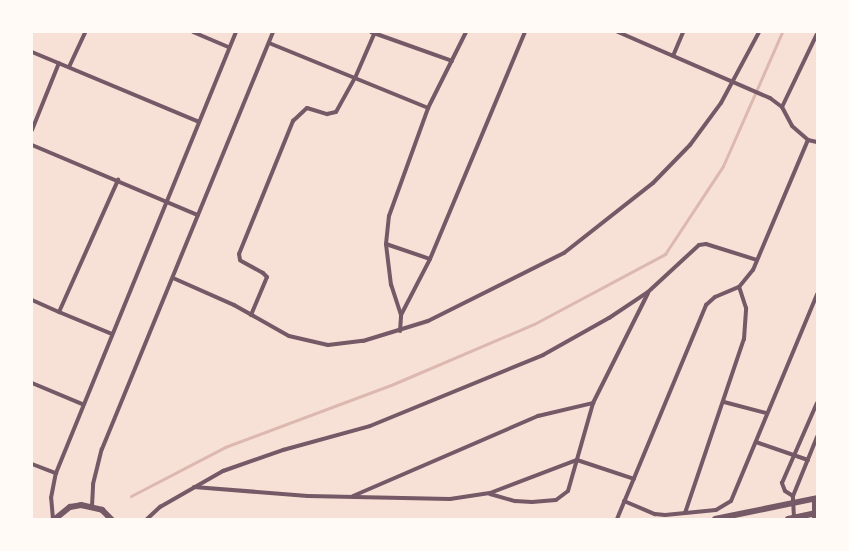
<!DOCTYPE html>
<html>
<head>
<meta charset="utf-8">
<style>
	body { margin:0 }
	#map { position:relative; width:849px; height:551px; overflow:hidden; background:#f7e1d7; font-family:"Asap Condensed",sans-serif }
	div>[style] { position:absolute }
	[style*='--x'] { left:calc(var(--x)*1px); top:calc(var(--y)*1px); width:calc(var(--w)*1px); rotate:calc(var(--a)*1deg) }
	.stream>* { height:3px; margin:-1.5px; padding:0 1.5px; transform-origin:1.5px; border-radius:1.5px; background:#dcb8b0 }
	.minor>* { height:4px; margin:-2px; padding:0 2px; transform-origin:2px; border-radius:2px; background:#755966 }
	.tertiary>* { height:6px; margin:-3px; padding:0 3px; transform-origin:3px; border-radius:3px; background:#755966 }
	span { translate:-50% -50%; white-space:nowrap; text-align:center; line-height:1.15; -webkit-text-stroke:3px #fffaf5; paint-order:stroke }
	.frame { position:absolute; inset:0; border:33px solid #fffaf5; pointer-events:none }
</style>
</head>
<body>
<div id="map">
	<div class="stream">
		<i style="--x:131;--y:496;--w:106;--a:-27.5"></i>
		<i style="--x:225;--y:447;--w:177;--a:-20.5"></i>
		<i style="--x:391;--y:385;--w:155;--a:-23.1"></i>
		<i style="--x:534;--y:324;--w:149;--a:-28.1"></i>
		<i style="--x:665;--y:254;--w:105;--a:-56.6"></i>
		<i style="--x:723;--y:166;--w:146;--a:-66.2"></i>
	</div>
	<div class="minor">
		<i style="--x:193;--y:32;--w:39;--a:23"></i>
		<i style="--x:371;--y:32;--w:86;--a:19.7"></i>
		<i style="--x:618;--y:32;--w:166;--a:23.5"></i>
		<i style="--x:770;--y:98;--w:15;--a:37"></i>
		<i style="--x:782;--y:107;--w:21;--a:62"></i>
		<i style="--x:792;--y:126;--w:21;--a:41"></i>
		<i style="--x:808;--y:140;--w:9;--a:13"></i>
		<i style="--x:269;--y:43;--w:172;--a:22.2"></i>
		<i style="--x:32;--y:52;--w:181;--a:22.7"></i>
		<i style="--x:673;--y:56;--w:26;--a:-67"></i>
		<i style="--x:69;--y:67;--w:38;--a:-65"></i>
		<i style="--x:782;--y:107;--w:81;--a:-64.4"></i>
		<i style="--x:32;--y:130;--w:72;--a:-68.1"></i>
		<i style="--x:32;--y:145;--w:180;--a:22.9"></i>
		<i style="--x:386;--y:244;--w:46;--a:18.8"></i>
		<i style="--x:173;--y:278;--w:67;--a:23.9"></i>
		<i style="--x:234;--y:305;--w:63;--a:29.4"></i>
		<i style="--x:289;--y:336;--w:40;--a:13"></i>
		<i style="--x:328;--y:345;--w:35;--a:-7"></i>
		<i style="--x:363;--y:341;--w:68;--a:-17.1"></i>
		<i style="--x:428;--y:321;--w:152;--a:-26.6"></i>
		<i style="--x:564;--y:253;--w:113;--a:-38.2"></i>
		<i style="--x:653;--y:183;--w:53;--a:-45.8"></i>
		<i style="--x:690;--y:145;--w:52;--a:-53.6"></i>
		<i style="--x:721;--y:103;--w:81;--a:-61.8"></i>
		<i style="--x:32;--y:300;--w:30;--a:24"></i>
		<i style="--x:59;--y:312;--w:145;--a:-65.9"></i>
		<i style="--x:59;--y:312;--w:57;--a:22.5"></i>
		<i style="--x:251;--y:315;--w:41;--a:-67.2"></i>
		<i style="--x:267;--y:277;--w:6;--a:-135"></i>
		<i style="--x:263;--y:273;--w:26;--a:-151"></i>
		<i style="--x:240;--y:260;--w:6;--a:-99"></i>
		<i style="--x:239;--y:254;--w:144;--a:-67.9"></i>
		<i style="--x:293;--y:121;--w:19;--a:-43"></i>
		<i style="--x:307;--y:108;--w:21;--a:17"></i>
		<i style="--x:327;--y:114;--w:9;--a:-13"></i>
		<i style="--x:336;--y:112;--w:39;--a:-61"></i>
		<i style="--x:355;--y:78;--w:50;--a:-66.5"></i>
		<i style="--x:401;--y:315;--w:32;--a:-108"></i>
		<i style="--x:391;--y:285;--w:41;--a:-97"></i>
		<i style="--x:386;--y:244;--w:28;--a:-84"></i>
		<i style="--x:389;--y:216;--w:115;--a:-70.1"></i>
		<i style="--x:428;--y:108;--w:85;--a:-63.4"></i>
		<i style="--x:400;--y:331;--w:16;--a:-86"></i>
		<i style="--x:401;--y:315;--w:63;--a:-62.6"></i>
		<i style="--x:430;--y:259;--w:246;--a:-67.3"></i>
		<i style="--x:32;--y:383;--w:54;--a:22.8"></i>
		<i style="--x:724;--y:402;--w:43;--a:14.7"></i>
		<i style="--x:756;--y:442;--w:55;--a:19.1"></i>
		<i style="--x:32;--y:464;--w:26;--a:21"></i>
		<i style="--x:194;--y:487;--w:114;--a:4.5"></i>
		<i style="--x:308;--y:496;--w:142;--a:1.2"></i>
		<i style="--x:450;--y:499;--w:40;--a:-8.5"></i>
		<i style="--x:490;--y:493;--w:93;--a:-20.8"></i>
		<i style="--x:577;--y:460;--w:60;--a:18.4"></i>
		<i style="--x:490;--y:494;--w:26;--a:16"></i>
		<i style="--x:515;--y:501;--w:17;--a:3"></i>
		<i style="--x:532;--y:502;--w:24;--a:-5"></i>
		<i style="--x:556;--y:500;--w:15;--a:-37"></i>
		<i style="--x:568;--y:491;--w:91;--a:-74.1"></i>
		<i style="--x:593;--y:403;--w:123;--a:-63.4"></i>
		<i style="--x:353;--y:496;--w:202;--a:-23.4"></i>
		<i style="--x:538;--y:416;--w:57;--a:-13.3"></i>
		<i style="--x:793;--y:496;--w:9;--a:-148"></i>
		<i style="--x:785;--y:491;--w:9;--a:-111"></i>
		<i style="--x:782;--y:483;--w:87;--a:-66.4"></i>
		<i style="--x:814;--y:499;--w:20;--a:90"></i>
		<i style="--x:624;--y:501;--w:34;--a:23"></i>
		<i style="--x:655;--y:514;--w:10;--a:6"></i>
		<i style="--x:665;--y:515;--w:51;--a:-5.6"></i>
		<i style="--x:716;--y:510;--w:17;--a:-31"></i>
		<i style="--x:731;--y:501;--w:224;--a:-67.4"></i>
		<i style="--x:92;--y:506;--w:22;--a:-87"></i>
		<i style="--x:93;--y:484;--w:36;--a:-76"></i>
		<i style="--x:102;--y:449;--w:451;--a:-67.7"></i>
		<i style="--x:685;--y:513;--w:184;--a:-71.3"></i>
		<i style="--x:744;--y:339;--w:31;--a:-86"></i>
		<i style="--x:746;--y:308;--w:22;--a:-108"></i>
		<i style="--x:794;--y:518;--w:22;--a:-93"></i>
		<i style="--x:793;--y:496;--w:64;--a:-67.9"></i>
		<i style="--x:53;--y:519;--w:21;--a:-95"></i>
		<i style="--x:51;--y:498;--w:25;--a:-79"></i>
		<i style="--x:56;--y:473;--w:476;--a:-67.8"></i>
		<i style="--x:147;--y:519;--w:18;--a:-43"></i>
		<i style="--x:160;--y:507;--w:73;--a:-29.7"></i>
		<i style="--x:223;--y:471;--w:64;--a:-19.3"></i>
		<i style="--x:283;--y:450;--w:90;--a:-15.4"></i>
		<i style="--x:370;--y:426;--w:187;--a:-22.3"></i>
		<i style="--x:543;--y:355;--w:76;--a:-29.3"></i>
		<i style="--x:609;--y:318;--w:47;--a:-33.7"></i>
		<i style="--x:648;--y:292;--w:69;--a:-42.7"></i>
		<i style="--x:699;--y:245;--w:7;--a:-8"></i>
		<i style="--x:706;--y:244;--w:53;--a:17.4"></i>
		<i style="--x:617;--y:519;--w:232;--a:-67.4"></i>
		<i style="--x:706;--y:305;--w:12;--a:-42"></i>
		<i style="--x:715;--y:297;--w:26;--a:-23"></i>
		<i style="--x:739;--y:287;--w:22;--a:-51"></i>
		<i style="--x:753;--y:270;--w:141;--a:-67.1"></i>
	</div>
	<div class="tertiary">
		<i style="--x:55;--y:519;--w:19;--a:-39"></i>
		<i style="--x:70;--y:507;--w:11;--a:-10"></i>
		<i style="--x:81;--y:505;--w:22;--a:13"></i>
		<i style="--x:102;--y:510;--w:13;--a:45"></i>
		<i style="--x:715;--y:519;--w:104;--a:-11.6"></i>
		<i style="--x:788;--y:519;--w:30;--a:-12"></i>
	</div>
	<div class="frame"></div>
</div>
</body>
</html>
